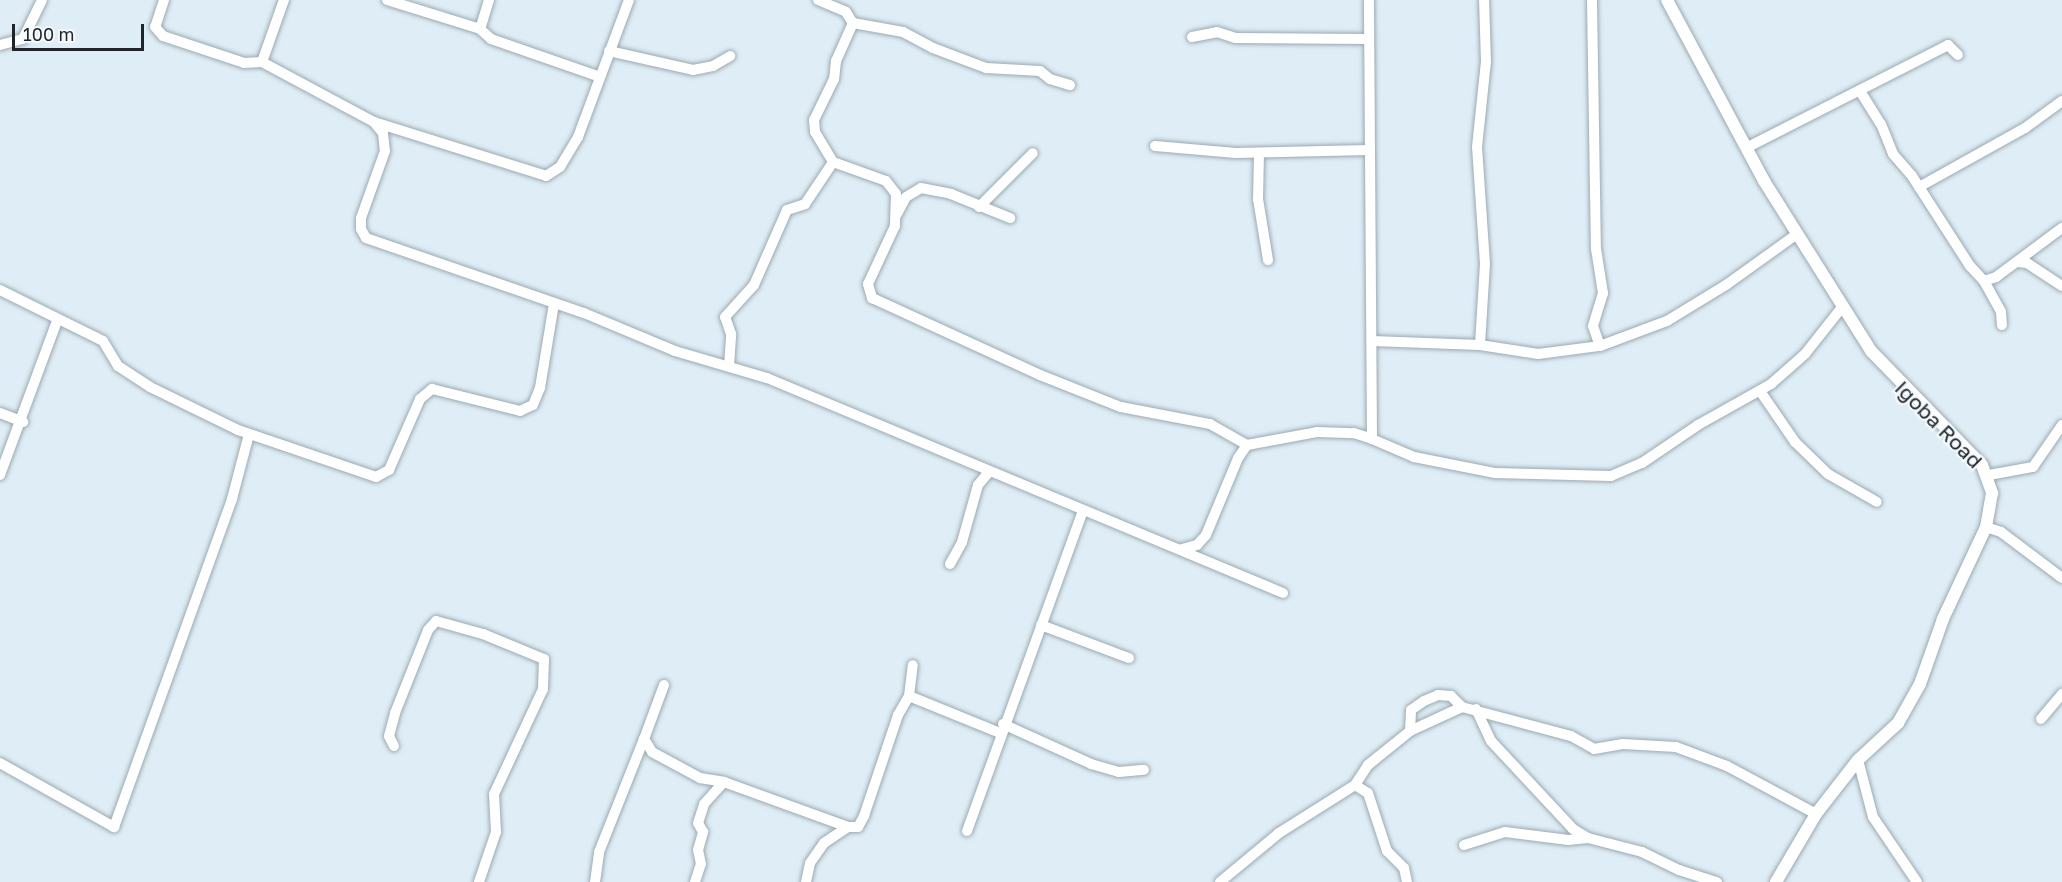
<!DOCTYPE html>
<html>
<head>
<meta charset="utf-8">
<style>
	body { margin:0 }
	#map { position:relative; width:2062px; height:882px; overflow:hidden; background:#dfeef6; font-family:"Golos Text",sans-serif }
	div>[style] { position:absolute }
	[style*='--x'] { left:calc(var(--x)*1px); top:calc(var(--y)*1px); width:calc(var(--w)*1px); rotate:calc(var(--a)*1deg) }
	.roads { filter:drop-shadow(0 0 2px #9ca9b1) drop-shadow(0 0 2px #9ca9b1) }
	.minor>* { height:10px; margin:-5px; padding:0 5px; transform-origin:5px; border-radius:5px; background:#fff }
	.tertiary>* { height:12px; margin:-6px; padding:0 6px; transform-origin:6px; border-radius:6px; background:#fff }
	span { translate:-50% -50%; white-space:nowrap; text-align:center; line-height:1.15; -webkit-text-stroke:4.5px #f4fafd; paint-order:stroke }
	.street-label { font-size:21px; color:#1f2528 }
	.scale { position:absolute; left:12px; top:24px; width:132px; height:27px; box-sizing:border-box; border:3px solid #1f2528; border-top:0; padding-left:8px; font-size:18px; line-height:21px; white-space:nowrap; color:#1f2528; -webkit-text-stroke:4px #f4fafd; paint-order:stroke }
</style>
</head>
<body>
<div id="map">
	<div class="roads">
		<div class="minor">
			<i style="--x:164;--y:0;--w:28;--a:108"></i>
			<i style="--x:155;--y:27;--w:12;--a:48"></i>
			<i style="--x:163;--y:36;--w:85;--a:18.4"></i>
			<i style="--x:244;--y:63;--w:18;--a:-3"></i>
			<i style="--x:262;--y:62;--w:127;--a:28.2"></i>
			<i style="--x:374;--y:122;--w:180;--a:17.4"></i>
			<i style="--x:546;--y:176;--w:17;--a:-33"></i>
			<i style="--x:560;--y:167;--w:35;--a:-59"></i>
			<i style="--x:578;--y:137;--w:146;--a:-69.6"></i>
			<i style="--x:387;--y:0;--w:97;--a:17.3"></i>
			<i style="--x:489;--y:0;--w:30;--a:107"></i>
			<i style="--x:480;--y:29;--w:15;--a:42"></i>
			<i style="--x:491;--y:39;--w:115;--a:19.2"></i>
			<i style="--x:818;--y:0;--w:30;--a:23"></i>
			<i style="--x:846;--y:12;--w:13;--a:58"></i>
			<i style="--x:853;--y:23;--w:51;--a:10.2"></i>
			<i style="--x:903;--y:32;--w:34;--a:28"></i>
			<i style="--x:933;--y:48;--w:57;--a:20.7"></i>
			<i style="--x:986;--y:68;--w:54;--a:3.2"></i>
			<i style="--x:1040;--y:71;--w:13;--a:39"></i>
			<i style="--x:1050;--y:79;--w:21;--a:17"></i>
			<i style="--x:1592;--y:0;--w:249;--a:89.1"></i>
			<i style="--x:1596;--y:249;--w:45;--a:81"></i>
			<i style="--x:1603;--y:293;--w:34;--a:107"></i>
			<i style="--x:1593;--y:326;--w:21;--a:71"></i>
			<i style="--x:853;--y:23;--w:42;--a:114.1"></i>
			<i style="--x:836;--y:61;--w:18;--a:96"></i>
			<i style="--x:834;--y:79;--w:46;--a:116"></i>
			<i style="--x:814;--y:120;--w:12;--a:85"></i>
			<i style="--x:815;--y:132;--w:35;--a:59"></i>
			<i style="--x:833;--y:162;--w:56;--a:19.7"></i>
			<i style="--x:886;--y:181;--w:16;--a:52"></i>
			<i style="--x:896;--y:194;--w:32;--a:92"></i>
			<i style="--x:895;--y:226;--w:64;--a:115"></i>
			<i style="--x:868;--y:284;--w:15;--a:74"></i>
			<i style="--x:872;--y:298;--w:185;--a:24.6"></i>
			<i style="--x:1040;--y:375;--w:87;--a:21.6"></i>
			<i style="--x:1121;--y:407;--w:91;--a:10.8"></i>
			<i style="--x:1210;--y:424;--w:43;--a:29.6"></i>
			<i style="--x:1192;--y:37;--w:25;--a:-11"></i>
			<i style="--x:1217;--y:32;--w:19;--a:18"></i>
			<i style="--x:1235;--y:38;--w:132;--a:0.4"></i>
			<i style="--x:0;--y:45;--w:24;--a:-15"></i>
			<i style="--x:23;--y:39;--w:43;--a:-64"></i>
			<i style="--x:609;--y:51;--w:86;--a:12.7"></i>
			<i style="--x:693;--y:70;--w:20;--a:-11"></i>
			<i style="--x:713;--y:66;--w:20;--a:-30"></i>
			<i style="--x:262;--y:62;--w:66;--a:-70.5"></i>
			<i style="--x:1860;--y:91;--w:39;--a:58"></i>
			<i style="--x:1881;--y:124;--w:32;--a:68"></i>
			<i style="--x:1893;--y:154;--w:29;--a:49"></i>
			<i style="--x:1912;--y:176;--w:107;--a:57.2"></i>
			<i style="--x:1970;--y:266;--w:21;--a:47"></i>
			<i style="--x:1984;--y:281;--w:35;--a:61"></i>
			<i style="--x:2001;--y:312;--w:13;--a:86"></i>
			<i style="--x:374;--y:122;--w:14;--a:51"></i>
			<i style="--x:383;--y:133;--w:18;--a:84"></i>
			<i style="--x:385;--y:151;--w:71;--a:109.7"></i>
			<i style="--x:361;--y:218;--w:11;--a:90"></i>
			<i style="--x:361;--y:229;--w:10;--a:61"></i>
			<i style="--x:366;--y:238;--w:231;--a:19"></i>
			<i style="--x:584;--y:313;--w:99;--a:22.7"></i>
			<i style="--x:675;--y:351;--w:96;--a:16.4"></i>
			<i style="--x:767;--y:378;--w:559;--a:22.62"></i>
			<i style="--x:1155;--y:146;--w:81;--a:4.9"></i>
			<i style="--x:1236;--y:153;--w:133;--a:-1.3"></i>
			<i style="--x:1746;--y:148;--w:227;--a:-27"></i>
			<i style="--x:1948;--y:45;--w:14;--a:45"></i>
			<i style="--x:1259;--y:153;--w:46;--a:91.2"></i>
			<i style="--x:1258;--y:199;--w:62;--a:80.7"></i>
			<i style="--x:1919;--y:187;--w:121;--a:-29.1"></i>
			<i style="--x:2025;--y:128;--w:46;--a:-36.1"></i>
			<i style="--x:979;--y:207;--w:76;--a:-45"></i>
			<i style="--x:897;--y:214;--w:19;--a:-62"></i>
			<i style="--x:906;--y:197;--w:17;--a:-31"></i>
			<i style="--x:921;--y:188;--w:31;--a:11"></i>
			<i style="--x:951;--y:194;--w:64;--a:22.1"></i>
			<i style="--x:2018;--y:262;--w:9;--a:6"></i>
			<i style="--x:2027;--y:263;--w:42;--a:33.3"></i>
			<i style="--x:1984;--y:281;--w:13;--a:-18"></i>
			<i style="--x:1996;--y:277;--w:82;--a:-36.6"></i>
			<i style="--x:0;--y:290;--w:115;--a:26.3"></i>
			<i style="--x:103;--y:341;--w:29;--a:59"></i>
			<i style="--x:118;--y:366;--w:38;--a:33"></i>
			<i style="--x:150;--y:387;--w:98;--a:26"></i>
			<i style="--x:238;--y:430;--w:146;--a:18.8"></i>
			<i style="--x:376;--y:477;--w:15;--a:-28"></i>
			<i style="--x:389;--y:470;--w:77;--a:-66.4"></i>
			<i style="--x:420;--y:399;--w:16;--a:-40"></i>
			<i style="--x:432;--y:389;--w:91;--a:14"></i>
			<i style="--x:520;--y:411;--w:14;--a:-25"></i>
			<i style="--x:533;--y:405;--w:18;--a:-68"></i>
			<i style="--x:540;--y:388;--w:86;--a:-80.6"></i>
			<i style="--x:1372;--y:341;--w:108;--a:2.1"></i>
			<i style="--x:1480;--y:345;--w:59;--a:8.8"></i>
			<i style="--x:1538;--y:354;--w:63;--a:-7.4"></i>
			<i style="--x:1600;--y:346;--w:72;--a:-20.5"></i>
			<i style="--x:1667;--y:321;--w:69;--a:-31.4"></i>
			<i style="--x:1726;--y:285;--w:87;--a:-35.7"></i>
			<i style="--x:1480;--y:345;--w:81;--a:-86.5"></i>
			<i style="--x:1485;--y:264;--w:117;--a:-93.9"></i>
			<i style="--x:1477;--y:147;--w:85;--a:-84"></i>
			<i style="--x:1486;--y:62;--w:62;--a:-91.8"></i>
			<i style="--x:729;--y:366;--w:32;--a:-86"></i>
			<i style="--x:731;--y:334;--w:18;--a:-109"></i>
			<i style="--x:725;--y:317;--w:43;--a:-47.8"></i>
			<i style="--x:754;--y:285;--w:82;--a:-66.3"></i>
			<i style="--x:787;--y:210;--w:19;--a:-18"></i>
			<i style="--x:805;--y:204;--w:50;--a:-56.3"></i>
			<i style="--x:1760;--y:391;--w:62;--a:55.5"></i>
			<i style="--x:1795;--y:442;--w:46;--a:44.1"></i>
			<i style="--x:1828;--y:474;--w:56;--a:29.7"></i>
			<i style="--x:0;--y:413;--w:25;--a:21"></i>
			<i style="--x:1372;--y:439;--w:46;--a:23.2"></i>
			<i style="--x:1414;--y:457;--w:83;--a:11.2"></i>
			<i style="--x:1495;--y:473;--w:116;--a:1.5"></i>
			<i style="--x:1611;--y:476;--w:34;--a:-23"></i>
			<i style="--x:1642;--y:463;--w:68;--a:-34.2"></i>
			<i style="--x:1698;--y:425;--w:84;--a:-29.3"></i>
			<i style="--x:1771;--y:384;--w:45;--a:-41.4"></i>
			<i style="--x:1805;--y:354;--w:61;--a:-51.6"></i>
			<i style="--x:0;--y:475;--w:164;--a:-69.7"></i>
			<i style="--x:1989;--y:475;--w:45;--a:-10.3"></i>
			<i style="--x:2033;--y:467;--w:51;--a:-55.4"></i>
			<i style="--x:1986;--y:527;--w:16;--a:18"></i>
			<i style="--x:2001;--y:532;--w:76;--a:37"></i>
			<i style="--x:1182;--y:549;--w:16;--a:-15"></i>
			<i style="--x:1197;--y:545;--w:13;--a:-48"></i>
			<i style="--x:1206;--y:535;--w:83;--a:-67.4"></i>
			<i style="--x:1238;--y:458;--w:16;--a:-55"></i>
			<i style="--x:1247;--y:445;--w:71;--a:-10.5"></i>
			<i style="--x:1317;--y:432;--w:37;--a:2"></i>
			<i style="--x:1354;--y:433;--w:19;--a:18"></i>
			<i style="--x:1372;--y:439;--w:439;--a:-90.4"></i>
			<i style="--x:950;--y:564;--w:25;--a:-61"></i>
			<i style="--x:962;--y:542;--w:59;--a:-74.3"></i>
			<i style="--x:978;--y:485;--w:17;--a:-50"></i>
			<i style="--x:1041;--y:625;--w:94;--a:20.6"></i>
			<i style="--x:664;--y:685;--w:58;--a:110.3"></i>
			<i style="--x:644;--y:739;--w:15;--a:58"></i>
			<i style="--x:652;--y:752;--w:55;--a:28.4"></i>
			<i style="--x:700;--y:778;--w:24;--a:9"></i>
			<i style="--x:724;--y:782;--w:132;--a:19.9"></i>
			<i style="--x:848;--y:827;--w:10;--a:0"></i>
			<i style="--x:858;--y:827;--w:13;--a:-61"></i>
			<i style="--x:864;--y:816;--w:107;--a:-71.4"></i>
			<i style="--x:898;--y:715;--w:22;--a:-60"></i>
			<i style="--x:909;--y:696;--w:98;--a:22.1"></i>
			<i style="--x:909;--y:696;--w:31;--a:-83"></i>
			<i style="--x:1476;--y:709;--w:35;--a:65"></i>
			<i style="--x:1491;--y:741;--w:120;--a:47"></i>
			<i style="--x:1573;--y:829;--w:17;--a:31"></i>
			<i style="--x:2041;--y:719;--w:33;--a:-50"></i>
			<i style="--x:1003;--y:724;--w:97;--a:24.4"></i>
			<i style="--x:1091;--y:764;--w:29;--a:16"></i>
			<i style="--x:1119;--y:772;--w:25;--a:-5"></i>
			<i style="--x:1410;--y:731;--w:21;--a:-87"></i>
			<i style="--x:1411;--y:710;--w:16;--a:-35"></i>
			<i style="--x:1424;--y:701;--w:15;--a:-23"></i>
			<i style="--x:1438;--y:695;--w:13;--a:4"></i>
			<i style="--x:1451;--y:696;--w:16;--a:45"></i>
			<i style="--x:394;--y:746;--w:11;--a:-117"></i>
			<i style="--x:389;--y:736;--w:24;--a:-75"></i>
			<i style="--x:395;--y:713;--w:89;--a:-68.3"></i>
			<i style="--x:428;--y:630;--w:12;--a:-48"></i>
			<i style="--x:436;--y:621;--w:49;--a:15.5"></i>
			<i style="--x:483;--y:634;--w:66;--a:22.3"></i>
			<i style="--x:544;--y:659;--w:30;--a:92"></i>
			<i style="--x:543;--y:689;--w:116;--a:115"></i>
			<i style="--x:494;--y:794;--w:38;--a:87"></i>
			<i style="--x:496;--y:832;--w:53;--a:108.8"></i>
			<i style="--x:1858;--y:760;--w:59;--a:75.3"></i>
			<i style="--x:1873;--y:817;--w:78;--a:55.9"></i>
			<i style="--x:0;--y:763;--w:131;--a:29.3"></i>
			<i style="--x:114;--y:827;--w:349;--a:-70.2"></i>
			<i style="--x:232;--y:499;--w:67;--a:-75.3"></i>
			<i style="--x:1355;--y:785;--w:15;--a:32"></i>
			<i style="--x:1368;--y:793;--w:61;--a:71.9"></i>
			<i style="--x:1387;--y:851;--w:24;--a:45"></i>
			<i style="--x:1404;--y:868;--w:14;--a:78"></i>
			<i style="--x:967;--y:831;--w:340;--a:-70.1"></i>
			<i style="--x:1464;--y:845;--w:43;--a:-17.6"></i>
			<i style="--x:1505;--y:832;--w:64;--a:7.2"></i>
			<i style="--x:1568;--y:840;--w:20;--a:-6"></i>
			<i style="--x:1588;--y:838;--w:56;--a:14.5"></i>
			<i style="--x:1642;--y:852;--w:41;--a:25.9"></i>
			<i style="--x:1679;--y:870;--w:40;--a:18"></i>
			<i style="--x:595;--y:882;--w:30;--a:-82"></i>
			<i style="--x:599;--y:852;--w:122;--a:-68.3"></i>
			<i style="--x:695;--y:882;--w:19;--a:-72"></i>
			<i style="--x:701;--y:864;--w:14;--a:-102"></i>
			<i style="--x:698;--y:850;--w:19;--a:-74"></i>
			<i style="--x:703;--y:832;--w:10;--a:-119"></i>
			<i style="--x:698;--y:823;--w:20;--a:-72"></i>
			<i style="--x:704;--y:804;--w:30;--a:-48"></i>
			<i style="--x:806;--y:882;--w:19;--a:-78"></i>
			<i style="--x:810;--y:863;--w:24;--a:-55"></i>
			<i style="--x:824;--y:843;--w:29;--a:-34"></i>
			<i style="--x:1220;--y:882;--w:77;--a:-39.7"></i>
			<i style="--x:1279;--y:833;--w:90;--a:-32.3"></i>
			<i style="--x:1355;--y:785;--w:24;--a:-57"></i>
			<i style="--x:1368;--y:765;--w:54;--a:-39"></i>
			<i style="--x:1410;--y:731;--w:57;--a:-24.8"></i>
			<i style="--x:1462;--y:707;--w:113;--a:14.9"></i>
			<i style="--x:1571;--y:736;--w:26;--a:29"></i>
			<i style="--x:1594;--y:749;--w:29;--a:-10"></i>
			<i style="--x:1623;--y:744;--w:53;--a:3.2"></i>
			<i style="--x:1676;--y:747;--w:54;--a:20.4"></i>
			<i style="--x:1727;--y:766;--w:101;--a:28.3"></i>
		</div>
		<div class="tertiary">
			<i style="--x:1667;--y:0;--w:205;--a:61.8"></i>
			<i style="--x:1764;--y:181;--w:201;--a:57.8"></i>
			<i style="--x:1871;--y:351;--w:159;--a:45.8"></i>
			<i style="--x:1982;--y:465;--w:30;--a:70"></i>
			<i style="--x:1992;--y:493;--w:35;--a:100"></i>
			<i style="--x:1986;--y:527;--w:102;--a:115.1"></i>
			<i style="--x:1943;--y:619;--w:69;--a:109.5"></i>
			<i style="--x:1920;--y:684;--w:45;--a:119.4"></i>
			<i style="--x:1898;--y:723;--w:54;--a:137.2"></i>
			<i style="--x:1858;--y:760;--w:68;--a:127.9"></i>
			<i style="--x:1816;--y:814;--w:79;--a:120.5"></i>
		</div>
	</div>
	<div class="street-label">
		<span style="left:1939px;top:424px;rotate:45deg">Igoba Road</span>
	</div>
	<div class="scale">100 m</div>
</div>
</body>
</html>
